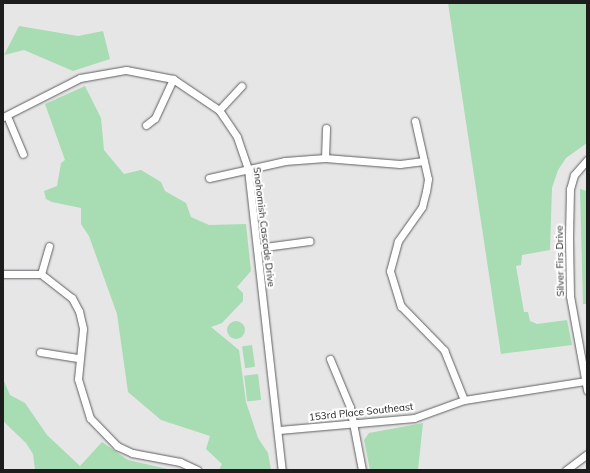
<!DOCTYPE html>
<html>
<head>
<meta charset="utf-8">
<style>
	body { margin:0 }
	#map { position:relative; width:590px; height:473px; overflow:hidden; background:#e6e6e7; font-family:Mulish,sans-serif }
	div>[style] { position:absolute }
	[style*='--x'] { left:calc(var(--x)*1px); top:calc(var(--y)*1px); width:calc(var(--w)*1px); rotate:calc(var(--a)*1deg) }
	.green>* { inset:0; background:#a8dcb3; transform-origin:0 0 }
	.round { border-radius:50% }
	.roads { filter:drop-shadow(0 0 1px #5e5f60) drop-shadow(0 0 1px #5e5f60) }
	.minor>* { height:7px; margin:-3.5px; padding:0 3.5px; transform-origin:3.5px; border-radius:3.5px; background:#fff }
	span { translate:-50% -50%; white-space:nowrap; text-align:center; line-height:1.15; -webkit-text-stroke:4px #fff; paint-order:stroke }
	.street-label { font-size:10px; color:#1d1d1d }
	.frame { position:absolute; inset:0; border:4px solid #1d1d1d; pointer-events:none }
</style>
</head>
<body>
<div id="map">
	<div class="green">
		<i style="clip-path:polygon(448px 3px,587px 3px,587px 143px,566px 158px,558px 170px,552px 188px,550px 250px,522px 255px,521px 265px,516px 266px,524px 312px,528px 312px,530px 321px,537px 324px,567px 320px,572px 345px,501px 354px)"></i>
		<i style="clip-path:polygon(19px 26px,78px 36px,103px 31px,110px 59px,73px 71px,24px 50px,4px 55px)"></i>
		<i style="clip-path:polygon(85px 86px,101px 118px,104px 150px,124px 174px,141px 170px,161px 182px,165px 191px,186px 203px,191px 217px,209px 225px,246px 224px,251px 271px,237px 287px,243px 293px,243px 301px,222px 323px,211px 327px,239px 350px,246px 402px,258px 438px,268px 453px,271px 470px,219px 470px,222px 464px,206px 449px,210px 436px,161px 420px,128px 392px,117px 314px,89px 236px,81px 224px,81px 208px,52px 202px,46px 199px,44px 191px,57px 186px,61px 163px,65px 160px,45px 104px)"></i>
		<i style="clip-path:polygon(580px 189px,587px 191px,587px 304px,583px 304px)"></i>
		<i class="round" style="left:227px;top:321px;width:18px;height:18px"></i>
		<i style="left:252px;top:345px;width:22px;height:10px;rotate:82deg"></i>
		<i style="left:258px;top:374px;width:26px;height:14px;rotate:83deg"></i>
		<i style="clip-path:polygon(3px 379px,10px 395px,25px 403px,47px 435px,80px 466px,102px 442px,128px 460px,172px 470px,35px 470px,33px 454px,26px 443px,3px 421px)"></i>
		<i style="clip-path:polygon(423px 423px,418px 470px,370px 470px,364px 440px,369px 433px)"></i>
	</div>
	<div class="roads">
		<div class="minor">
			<i style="--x:219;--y:110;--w:33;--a:-47"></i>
			<i style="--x:7;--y:116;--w:41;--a:67.2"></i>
			<i style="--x:3;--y:117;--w:86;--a:-26.9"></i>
			<i style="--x:80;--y:78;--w:47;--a:-9.9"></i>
			<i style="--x:126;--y:70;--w:48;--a:10.8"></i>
			<i style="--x:173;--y:79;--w:55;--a:34"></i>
			<i style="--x:219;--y:110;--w:32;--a:56"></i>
			<i style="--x:237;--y:137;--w:34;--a:71"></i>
			<i style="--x:248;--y:169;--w:303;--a:83.6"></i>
			<i style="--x:415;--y:121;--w:59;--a:77.4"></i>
			<i style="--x:428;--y:179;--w:12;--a:99"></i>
			<i style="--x:426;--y:191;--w:16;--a:104"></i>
			<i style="--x:422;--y:207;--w:42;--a:125.2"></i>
			<i style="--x:398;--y:241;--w:31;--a:105"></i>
			<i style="--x:390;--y:271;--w:37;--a:73"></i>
			<i style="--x:401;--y:306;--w:62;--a:45.7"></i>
			<i style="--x:444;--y:350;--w:54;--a:68.2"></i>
			<i style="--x:146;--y:125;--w:11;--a:-38"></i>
			<i style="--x:155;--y:118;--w:43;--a:-65.2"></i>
			<i style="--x:325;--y:158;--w:30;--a:-88"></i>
			<i style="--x:587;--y:160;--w:20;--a:131"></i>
			<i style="--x:574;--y:175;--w:15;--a:106"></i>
			<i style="--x:570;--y:189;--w:49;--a:91.2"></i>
			<i style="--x:569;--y:238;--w:58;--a:89"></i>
			<i style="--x:570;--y:296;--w:96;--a:79.7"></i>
			<i style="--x:209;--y:178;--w:78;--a:-12.6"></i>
			<i style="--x:285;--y:161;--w:40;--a:-4.3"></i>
			<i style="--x:325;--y:158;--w:75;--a:4.6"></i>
			<i style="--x:400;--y:164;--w:24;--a:-7"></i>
			<i style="--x:257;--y:248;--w:53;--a:-7.5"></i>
			<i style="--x:3;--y:274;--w:38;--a:0"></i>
			<i style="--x:41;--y:274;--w:39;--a:38"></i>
			<i style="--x:72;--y:298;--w:15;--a:62"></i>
			<i style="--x:79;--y:311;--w:18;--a:77"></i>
			<i style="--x:83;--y:329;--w:50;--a:95.7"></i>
			<i style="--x:78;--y:379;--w:41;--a:72.9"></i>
			<i style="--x:90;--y:418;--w:39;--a:46"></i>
			<i style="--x:117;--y:446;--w:17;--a:25"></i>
			<i style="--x:132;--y:453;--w:49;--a:10.6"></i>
			<i style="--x:180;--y:462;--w:19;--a:25"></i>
			<i style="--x:41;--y:274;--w:29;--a:-74"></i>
			<i style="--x:40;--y:352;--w:38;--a:9"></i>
			<i style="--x:330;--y:359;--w:52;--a:67.4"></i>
			<i style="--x:350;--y:407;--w:64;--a:79.2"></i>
			<i style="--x:279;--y:430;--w:136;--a:-5.1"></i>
			<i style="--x:414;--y:418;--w:53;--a:-19.8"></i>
			<i style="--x:464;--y:400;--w:122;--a:-8.9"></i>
			<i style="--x:566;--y:470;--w:26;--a:-37"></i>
		</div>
	</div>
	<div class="street-label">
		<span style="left:264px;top:227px;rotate:83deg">Snohomish Cascade Drive</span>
		<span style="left:560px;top:261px;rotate:-91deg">Silver Firs Drive</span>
		<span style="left:361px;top:412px;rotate:-6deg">153rd Place Southeast</span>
	</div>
	<div class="frame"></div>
</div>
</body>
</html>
